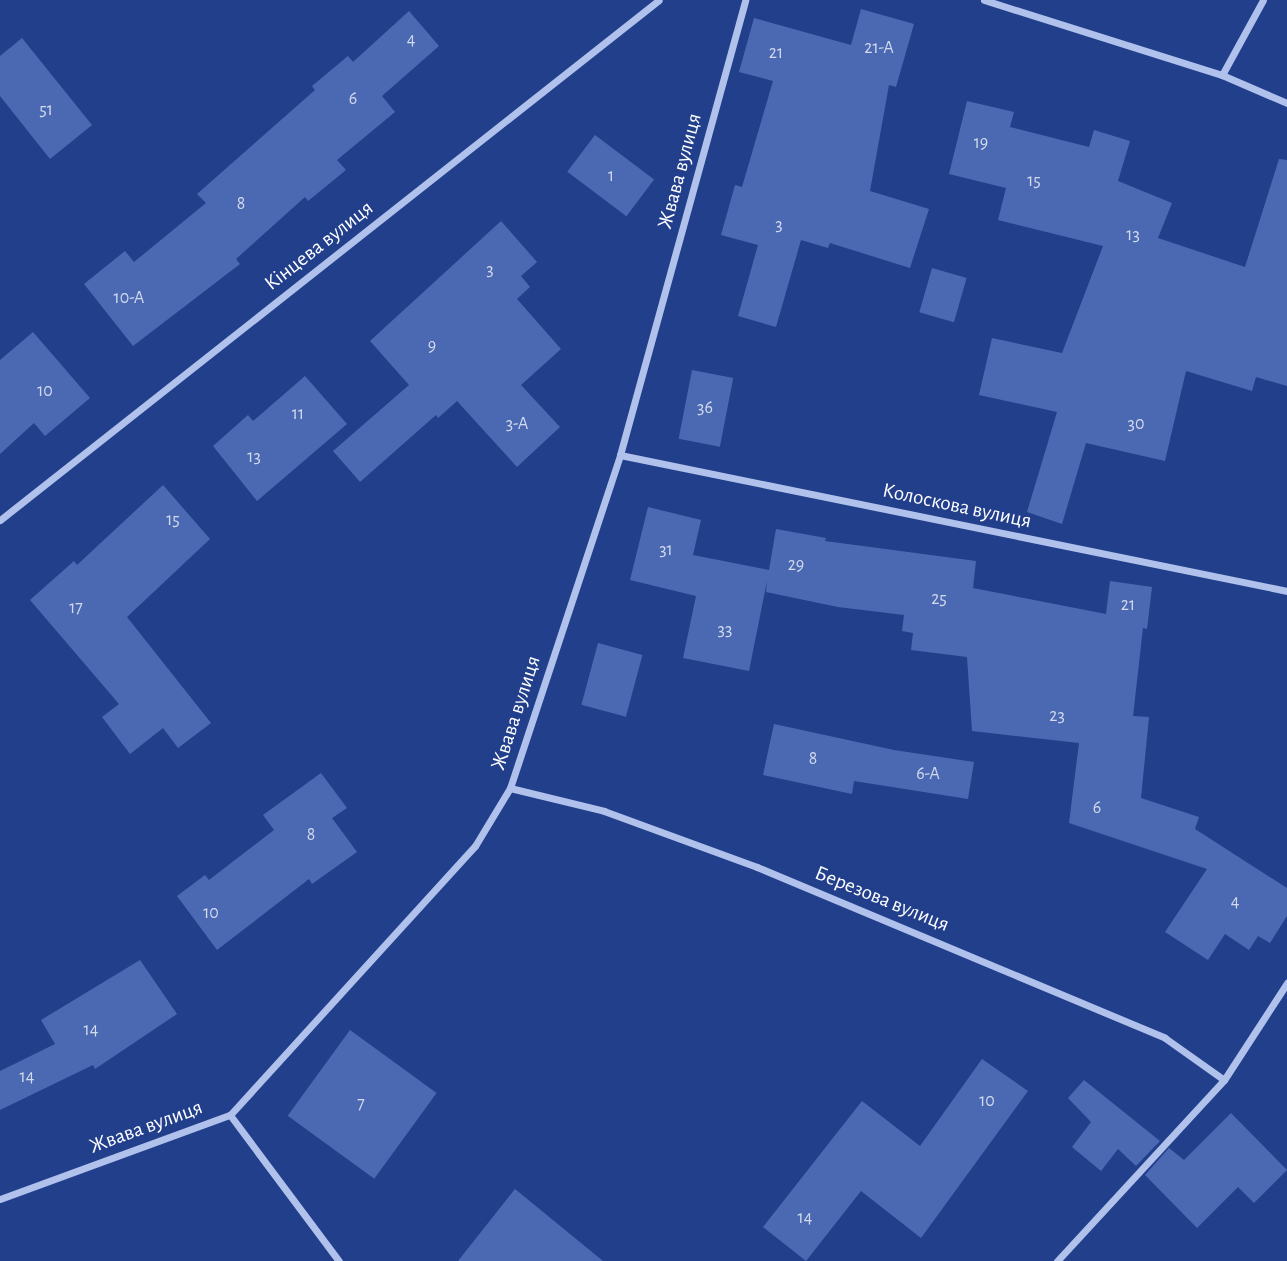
<!DOCTYPE html>
<html>
<head>
<meta charset="utf-8">
<style>
	body { margin:0 }
	#map { position:relative; width:1287px; height:1261px; overflow:hidden; background:#223f8c; font-family:"Alegreya Sans",sans-serif }
	div>[style] { position:absolute }
	[style*='--x'] { left:calc(var(--x)*1px); top:calc(var(--y)*1px); width:calc(var(--w)*1px); rotate:calc(var(--a)*1deg) }
	.building>* { inset:0; background:#4b69b3; transform-origin:0 0 }
	.street>* { height:7px; margin:-3.5px; padding:0 3.5px; transform-origin:3.5px; border-radius:3.5px; background:#b0c1eb }
	span { translate:-50% -50%; white-space:nowrap; text-align:center; line-height:1.15; -webkit-text-stroke:5px #223f8c; paint-order:stroke }
	.number-label { font-size:18px; color:#d2daec }
	.number-label span { -webkit-text-stroke-width:0 }
	.street-label { font-size:21px; color:#fff }
</style>
</head>
<body>
<div id="map">
	<div class="building">
		<i style="clip-path:polygon(861px 9px,914px 24px,896px 87px,889px 85px,870px 191px,929px 209px,910px 268px,830px 243px,828px 248px,801px 240px,776px 327px,738px 316px,758px 245px,721px 235px,735px 185px,742px 187px,773px 81px,739px 72px,754px 18px,851px 45px)"></i>
		<i style="clip-path:polygon(409px 11px,439px 46px,382px 96px,395px 112px,337px 160px,346px 170px,308px 201px,305px 197px,236px 259px,240px 264px,133px 346px,84px 284px,125px 251px,134px 262px,206px 203px,197px 194px,315px 90px,312px 86px,348px 56px,353px 62px)"></i>
		<i style="clip-path:polygon(22px 38px,92px 125px,50px 159px,0 96px,0 56px)"></i>
		<i style="clip-path:polygon(967px 101px,1014px 112px,1010px 127px,1089px 147px,1094px 130px,1130px 141px,1118px 181px,1172px 203px,1158px 238px,1245px 267px,1279px 159px,1287px 160px,1287px 386px,1256px 377px,1252px 391px,1186px 371px,1165px 461px,1086px 443px,1062px 524px,1027px 512px,1057px 412px,979px 395px,992px 338px,1062px 353px,1103px 246px,998px 220px,1006px 188px,949px 174px)"></i>
		<i style="left:595px;top:135px;width:74px;height:46px;rotate:37deg"></i>
		<i style="clip-path:polygon(501px 221px,537px 262px,521px 276px,530px 287px,517px 299px,561px 349px,521px 385px,560px 427px,517px 467px,457px 401px,438px 418px,436px 415px,360px 482px,333px 451px,409px 385px,370px 341px)"></i>
		<i style="left:932px;top:268px;width:36px;height:46px;rotate:16deg"></i>
		<i style="clip-path:polygon(33px 332px,90px 398px,45px 436px,34px 423px,0 454px,0 360px)"></i>
		<i style="left:692px;top:370px;width:42px;height:70px;rotate:11deg"></i>
		<i style="clip-path:polygon(305px 376px,347px 424px,257px 501px,213px 446px,248px 415px,253px 421px)"></i>
		<i style="clip-path:polygon(163px 485px,210px 539px,127px 617px,211px 723px,178px 748px,163px 728px,130px 754px,102px 717px,119px 704px,30px 600px,74px 561px,77px 565px)"></i>
		<i style="clip-path:polygon(648px 507px,701px 520px,693px 555px,769px 570px,776px 529px,826px 538px,825px 541px,976px 561px,973px 588px,1106px 614px,1110px 581px,1152px 587px,1147px 629px,1143px 628px,1133px 716px,1149px 717px,1141px 798px,1199px 817px,1195px 829px,1287px 888px,1287px 916px,1270px 943px,1258px 936px,1249px 950px,1225px 934px,1208px 960px,1165px 932px,1207px 869px,1069px 823px,1079px 743px,972px 731px,967px 657px,911px 650px,913px 633px,902px 631px,904px 615px,838px 607px,766px 592px,767px 581px,749px 671px,683px 658px,696px 596px,630px 580px)"></i>
		<i style="left:598px;top:643px;width:46px;height:64px;rotate:15deg"></i>
		<i style="clip-path:polygon(774px 724px,894px 750px,974px 762px,968px 799px,854px 781px,852px 794px,763px 775px)"></i>
		<i style="clip-path:polygon(321px 773px,347px 808px,332px 818px,357px 852px,312px 884px,309px 879px,217px 950px,177px 896px,205px 875px,209px 880px,274px 830px,263px 815px)"></i>
		<i style="clip-path:polygon(140px 960px,177px 1014px,95px 1069px,93px 1065px,0 1110px,0 1071px,55px 1044px,41px 1020px)"></i>
		<i style="left:350px;top:1030px;width:107px;height:106px;rotate:36deg"></i>
		<i style="clip-path:polygon(982px 1059px,1028px 1091px,921px 1238px,861px 1191px,806px 1261px,763px 1227px,862px 1101px,920px 1146px)"></i>
		<i style="clip-path:polygon(1084px 1080px,1160px 1141px,1136px 1166px,1118px 1149px,1101px 1171px,1072px 1147px,1091px 1122px,1068px 1098px)"></i>
		<i style="clip-path:polygon(1231px 1113px,1287px 1170px,1254px 1203px,1238px 1187px,1197px 1228px,1145px 1175px,1169px 1148px,1184px 1160px)"></i>
		<i style="clip-path:polygon(515px 1189px,603px 1261px,458px 1261px)"></i>
	</div>
	<div class="street">
		<i style="--x:984;--y:0;--w:250;--a:17.5"></i>
		<i style="--x:1222;--y:75;--w:71;--a:23.3"></i>
		<i style="--x:1222;--y:75;--w:85;--a:-61.3"></i>
		<i style="--x:620;--y:455;--w:681;--a:11.52"></i>
		<i style="--x:0;--y:520;--w:839;--a:-38.28"></i>
		<i style="--x:510;--y:788;--w:97;--a:13.7"></i>
		<i style="--x:604;--y:811;--w:163;--a:20.1"></i>
		<i style="--x:757;--y:867;--w:442;--a:22.7"></i>
		<i style="--x:1165;--y:1038;--w:72;--a:35.4"></i>
		<i style="--x:230;--y:1115;--w:182;--a:53.3"></i>
		<i style="--x:0;--y:1199;--w:245;--a:-20.1"></i>
		<i style="--x:230;--y:1115;--w:364;--a:-47.7"></i>
		<i style="--x:475;--y:846;--w:68;--a:-58.9"></i>
		<i style="--x:510;--y:788;--w:351;--a:-71.7"></i>
		<i style="--x:620;--y:455;--w:472;--a:-74.6"></i>
		<i style="--x:1057;--y:1261;--w:246;--a:-47.3"></i>
		<i style="--x:1224;--y:1080;--w:116;--a:-57"></i>
	</div>
	<div class="number-label">
		<span style="left:411px;top:40px">4</span>
		<span style="left:879px;top:48px">21-А</span>
		<span style="left:776px;top:53px">21</span>
		<span style="left:353px;top:99px">6</span>
		<span style="left:46px;top:110px">51</span>
		<span style="left:981px;top:143px">19</span>
		<span style="left:611px;top:176px">1</span>
		<span style="left:1034px;top:181px">15</span>
		<span style="left:241px;top:204px">8</span>
		<span style="left:779px;top:225px">3</span>
		<span style="left:1133px;top:235px">13</span>
		<span style="left:490px;top:270px">3</span>
		<span style="left:129px;top:298px">10-А</span>
		<span style="left:432px;top:346px">9</span>
		<span style="left:45px;top:391px">10</span>
		<span style="left:705px;top:408px">36</span>
		<span style="left:298px;top:414px">11</span>
		<span style="left:517px;top:424px">3-А</span>
		<span style="left:1136px;top:424px">30</span>
		<span style="left:254px;top:457px">13</span>
		<span style="left:173px;top:520px">15</span>
		<span style="left:666px;top:550px">31</span>
		<span style="left:796px;top:565px">29</span>
		<span style="left:939px;top:599px">25</span>
		<span style="left:1128px;top:605px">21</span>
		<span style="left:76px;top:608px">17</span>
		<span style="left:725px;top:630px">33</span>
		<span style="left:1057px;top:716px">23</span>
		<span style="left:813px;top:759px">8</span>
		<span style="left:928px;top:774px">6-А</span>
		<span style="left:1097px;top:808px">6</span>
		<span style="left:311px;top:835px">8</span>
		<span style="left:1235px;top:902px">4</span>
		<span style="left:211px;top:913px">10</span>
		<span style="left:91px;top:1030px">14</span>
		<span style="left:27px;top:1077px">14</span>
		<span style="left:987px;top:1101px">10</span>
		<span style="left:361px;top:1104px">7</span>
		<span style="left:805px;top:1218px">14</span>
	</div>
	<div class="street-label">
		<span style="left:680px;top:171px;rotate:-75deg">Жвава вулиця</span>
		<span style="left:319px;top:246px;rotate:-38deg">Кінцева вулиця</span>
		<span style="left:957px;top:506px;rotate:12deg">Колоскова вулиця</span>
		<span style="left:516px;top:713px;rotate:-72deg">Жвава вулиця</span>
		<span style="left:882px;top:899px;rotate:22deg">Березова вулиця</span>
		<span style="left:146px;top:1127px;rotate:-20deg">Жвава вулиця</span>
	</div>
</div>
</body>
</html>
